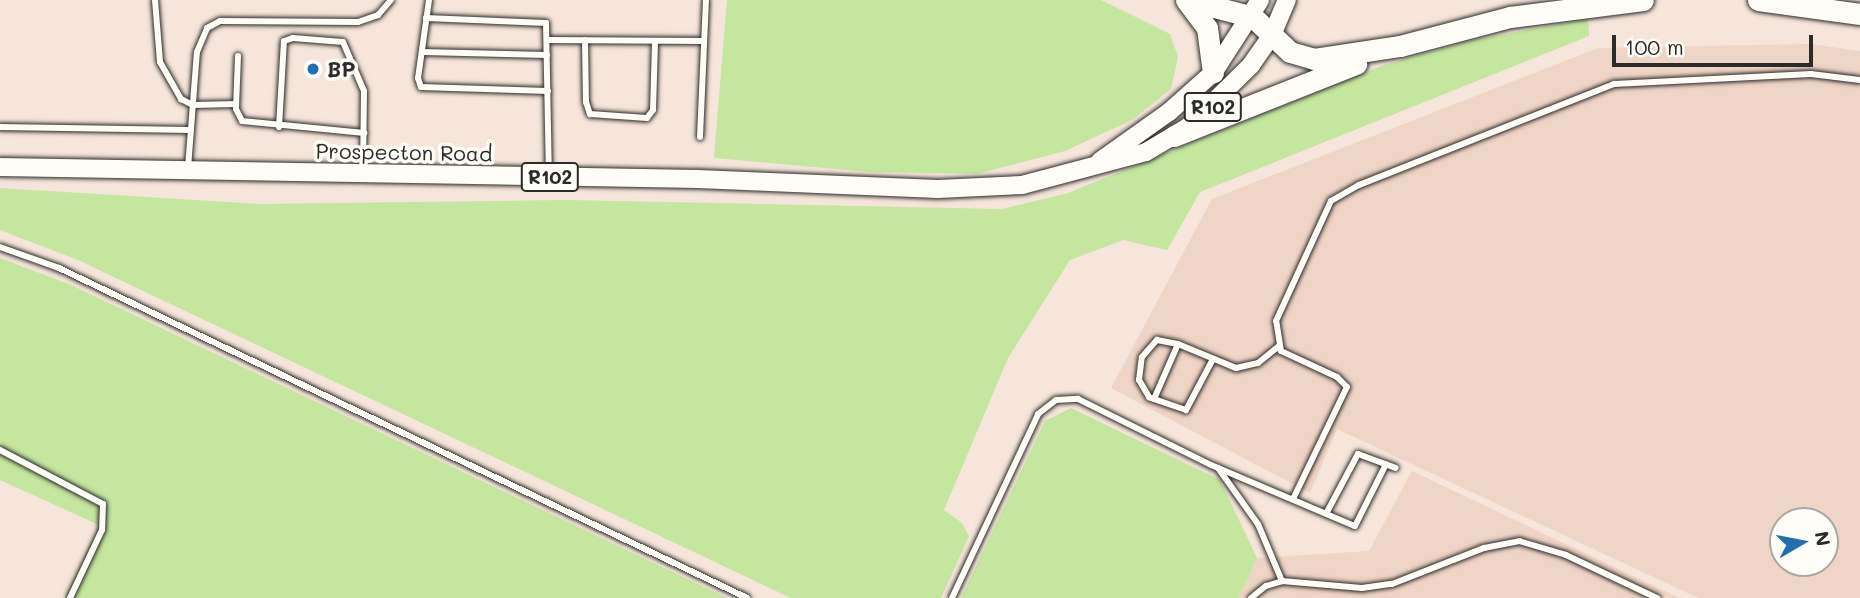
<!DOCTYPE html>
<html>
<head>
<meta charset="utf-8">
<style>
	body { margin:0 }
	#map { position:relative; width:1860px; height:598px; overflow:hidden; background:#f5e5da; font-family:Mali,sans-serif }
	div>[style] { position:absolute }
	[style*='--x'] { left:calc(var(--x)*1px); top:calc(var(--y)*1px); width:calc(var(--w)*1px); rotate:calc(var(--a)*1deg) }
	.built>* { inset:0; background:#efd5c5 }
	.green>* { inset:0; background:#c5e69e }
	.roads { filter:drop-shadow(0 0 2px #2b2b2b) drop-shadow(0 0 2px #2b2b2b) }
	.lane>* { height:6px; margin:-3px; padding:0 3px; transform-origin:3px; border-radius:3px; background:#fdfcf7 }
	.primary>* { height:18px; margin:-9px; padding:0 9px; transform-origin:9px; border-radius:9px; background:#fdfcf7 }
	.highway>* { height:21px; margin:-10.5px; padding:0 10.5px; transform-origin:10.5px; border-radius:10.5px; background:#fdfcf7 }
	.dots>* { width:19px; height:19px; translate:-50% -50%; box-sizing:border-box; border:4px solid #fdfcf7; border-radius:50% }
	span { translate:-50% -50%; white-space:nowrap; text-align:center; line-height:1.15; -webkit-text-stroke:7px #fdfcf7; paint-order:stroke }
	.shield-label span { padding:2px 5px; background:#fdfcf7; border:2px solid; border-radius:5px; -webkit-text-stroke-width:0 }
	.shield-label { font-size:19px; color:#2b2b2b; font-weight:700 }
	.poi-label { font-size:21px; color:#2b2b2b; font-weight:700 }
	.left { translate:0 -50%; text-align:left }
	.street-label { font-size:21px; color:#2b2b2b }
	.north { position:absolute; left:1769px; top:507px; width:70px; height:70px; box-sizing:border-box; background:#fdfcf7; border:2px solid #a9a8a5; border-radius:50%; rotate:80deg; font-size:19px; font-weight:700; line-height:28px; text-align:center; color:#2b2b2b }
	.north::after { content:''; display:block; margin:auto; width:24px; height:32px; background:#1f6fb2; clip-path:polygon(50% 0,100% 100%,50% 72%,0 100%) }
	.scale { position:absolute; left:1612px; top:35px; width:201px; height:32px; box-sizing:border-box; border:4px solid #2b2b2b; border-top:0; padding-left:9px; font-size:21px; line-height:24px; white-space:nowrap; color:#2b2b2b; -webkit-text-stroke:5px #fdfcf7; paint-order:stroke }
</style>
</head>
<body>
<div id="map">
	<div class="built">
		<i style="clip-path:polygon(evenodd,1810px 44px,1860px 51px,1860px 598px,1698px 598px,1337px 429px,1310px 493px,1111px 388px,1212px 199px,1598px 48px,1810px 44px,1783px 521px,1825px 521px,1825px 563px,1783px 563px,1783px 521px)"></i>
		<i style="clip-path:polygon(1412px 471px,1679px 598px,1239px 598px,1257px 558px,1369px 551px)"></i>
	</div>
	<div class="green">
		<i style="clip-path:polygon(727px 0,1101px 0,1170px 34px,1178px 57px,1171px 89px,1132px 120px,1065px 151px,977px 174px,869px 172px,714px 158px)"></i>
		<i style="clip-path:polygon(1588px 19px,1589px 36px,1200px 192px,1167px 250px,1123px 240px,1070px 260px,1008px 358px,944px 510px,962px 523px,969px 536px,941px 598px,791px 598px,78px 260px,0 230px,0 188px,260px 204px,567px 200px,1002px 209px,1068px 193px,1384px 65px,1472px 40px)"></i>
		<i style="clip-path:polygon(0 258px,71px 285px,727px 598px,65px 598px,99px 525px,0 480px)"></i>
		<i style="clip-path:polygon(1071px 408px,1220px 480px,1257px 558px,1239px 598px,961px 598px,1045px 421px)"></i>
	</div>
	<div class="roads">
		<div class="lane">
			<i style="--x:155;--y:0;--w:62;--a:85.4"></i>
			<i style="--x:160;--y:62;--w:43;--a:60.4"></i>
			<i style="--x:181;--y:99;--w:13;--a:27"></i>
			<i style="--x:193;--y:105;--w:43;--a:-1.3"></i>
			<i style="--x:429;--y:0;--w:79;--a:98"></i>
			<i style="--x:418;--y:78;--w:9;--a:72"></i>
			<i style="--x:421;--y:87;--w:127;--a:1.8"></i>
			<i style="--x:426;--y:18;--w:120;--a:2.4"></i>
			<i style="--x:546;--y:23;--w:151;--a:88.9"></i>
			<i style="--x:547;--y:40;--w:157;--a:0.4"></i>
			<i style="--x:585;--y:40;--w:62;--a:89.1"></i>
			<i style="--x:586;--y:102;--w:13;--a:72"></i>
			<i style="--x:590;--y:114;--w:57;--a:4"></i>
			<i style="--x:647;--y:118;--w:10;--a:-53"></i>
			<i style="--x:653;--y:110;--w:69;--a:-88.3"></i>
			<i style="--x:422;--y:52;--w:125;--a:1.4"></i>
			<i style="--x:238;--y:56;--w:53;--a:92.2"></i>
			<i style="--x:236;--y:109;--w:13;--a:63"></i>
			<i style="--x:242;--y:121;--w:123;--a:5.6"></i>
			<i style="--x:0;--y:127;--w:191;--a:0.9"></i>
			<i style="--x:279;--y:127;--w:86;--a:-86.7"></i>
			<i style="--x:284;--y:41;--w:9;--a:-18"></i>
			<i style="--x:293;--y:38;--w:50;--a:4.6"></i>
			<i style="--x:343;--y:42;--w:53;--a:66.8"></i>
			<i style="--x:364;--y:91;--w:80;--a:90.7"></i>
			<i style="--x:700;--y:137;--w:137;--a:-87.5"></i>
			<i style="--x:188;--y:168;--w:116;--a:-85.6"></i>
			<i style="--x:197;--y:52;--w:26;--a:-67"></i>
			<i style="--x:207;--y:28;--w:15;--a:-28"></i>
			<i style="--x:220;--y:21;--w:138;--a:0.4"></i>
			<i style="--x:358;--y:22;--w:21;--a:-19"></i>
			<i style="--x:378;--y:15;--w:20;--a:-49"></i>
			<i style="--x:0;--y:247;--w:63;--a:19.6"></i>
			<i style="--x:59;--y:268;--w:763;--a:25.62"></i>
			<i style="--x:1213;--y:359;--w:58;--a:117.9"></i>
			<i style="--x:1186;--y:410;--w:39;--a:-161"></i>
			<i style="--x:1149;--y:397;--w:20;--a:-120"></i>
			<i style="--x:1139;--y:380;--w:23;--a:-83"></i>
			<i style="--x:1142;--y:357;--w:23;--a:-49"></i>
			<i style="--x:1157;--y:340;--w:21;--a:11"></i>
			<i style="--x:1178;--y:344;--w:63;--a:22.5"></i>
			<i style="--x:1236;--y:368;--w:23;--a:-13"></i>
			<i style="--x:1258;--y:363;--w:26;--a:-39"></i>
			<i style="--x:1154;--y:399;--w:60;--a:-66.4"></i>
			<i style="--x:0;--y:450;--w:116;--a:27.7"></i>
			<i style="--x:103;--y:504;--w:26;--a:92"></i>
			<i style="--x:102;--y:530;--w:75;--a:115.2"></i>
			<i style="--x:1218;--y:468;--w:69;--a:54.5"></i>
			<i style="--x:1258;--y:524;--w:62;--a:67.2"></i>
			<i style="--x:1294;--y:497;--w:122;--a:-64.3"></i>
			<i style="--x:1347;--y:387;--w:14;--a:-135"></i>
			<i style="--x:1337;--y:377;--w:62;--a:-155.1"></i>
			<i style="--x:1281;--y:351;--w:30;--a:-99"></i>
			<i style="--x:1276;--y:321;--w:132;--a:-65.4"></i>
			<i style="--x:1331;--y:201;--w:32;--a:-30"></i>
			<i style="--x:1359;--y:185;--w:274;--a:-21.6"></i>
			<i style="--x:1614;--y:84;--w:197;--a:-2.9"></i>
			<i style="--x:1811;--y:74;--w:49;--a:7"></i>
			<i style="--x:1327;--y:512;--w:66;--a:-61.9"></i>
			<i style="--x:1358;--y:454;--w:40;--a:20.2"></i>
			<i style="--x:952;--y:598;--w:203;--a:-64.9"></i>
			<i style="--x:1038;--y:414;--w:23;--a:-38"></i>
			<i style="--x:1056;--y:400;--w:22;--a:-3"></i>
			<i style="--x:1078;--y:399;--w:148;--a:26.4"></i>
			<i style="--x:1211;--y:465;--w:156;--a:23"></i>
			<i style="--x:1355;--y:526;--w:69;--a:-63.4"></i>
			<i style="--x:1251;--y:598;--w:19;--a:-39"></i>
			<i style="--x:1266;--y:586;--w:17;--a:-17"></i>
			<i style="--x:1282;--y:581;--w:80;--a:5"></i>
			<i style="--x:1362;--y:588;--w:30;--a:-8"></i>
			<i style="--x:1392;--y:584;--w:99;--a:-21.4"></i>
			<i style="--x:1484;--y:548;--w:36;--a:-11"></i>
			<i style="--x:1519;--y:541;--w:49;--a:16.6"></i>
			<i style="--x:1566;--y:555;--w:101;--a:25.3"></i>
		</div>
		<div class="primary">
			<i style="--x:1100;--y:161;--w:85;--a:-35.4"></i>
			<i style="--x:1169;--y:112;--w:59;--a:-41.6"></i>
			<i style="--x:1213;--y:73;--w:87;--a:-57.2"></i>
			<i style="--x:0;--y:167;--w:698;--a:0.98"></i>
			<i style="--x:698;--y:179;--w:240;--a:2.4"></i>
			<i style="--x:938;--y:189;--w:84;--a:-2.7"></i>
			<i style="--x:1022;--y:185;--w:128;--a:-14.9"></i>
			<i style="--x:1146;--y:152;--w:49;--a:-30.8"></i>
			<i style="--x:1188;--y:127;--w:88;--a:-44.5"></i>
			<i style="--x:1251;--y:65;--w:37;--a:-55"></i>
			<i style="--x:1272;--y:35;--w:38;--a:-67"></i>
		</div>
		<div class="highway">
			<i style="--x:1186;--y:0;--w:35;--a:53"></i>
			<i style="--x:1207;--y:28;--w:45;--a:82.4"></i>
			<i style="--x:1188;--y:0;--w:67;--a:14.7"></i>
			<i style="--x:1253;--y:17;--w:51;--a:43.4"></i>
			<i style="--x:1290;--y:52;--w:25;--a:16"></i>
			<i style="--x:1314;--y:59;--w:87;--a:-8.6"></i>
			<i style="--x:1400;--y:46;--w:114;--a:-14.8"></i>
			<i style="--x:1510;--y:17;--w:134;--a:-7.3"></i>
			<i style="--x:1758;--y:0;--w:103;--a:7.8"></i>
			<i style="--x:1174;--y:136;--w:196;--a:-21.6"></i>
		</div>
	</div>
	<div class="dots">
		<i style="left:313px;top:69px;background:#1f6fb2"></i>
	</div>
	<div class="shield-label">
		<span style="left:1213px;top:107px">R102</span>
		<span style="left:550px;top:177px">R102</span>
	</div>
	<div class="poi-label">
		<span class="left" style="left:327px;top:69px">BP</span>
	</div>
	<div class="street-label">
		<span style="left:404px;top:152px;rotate:1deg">Prospecton Road</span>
	</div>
	<div class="north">N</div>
	<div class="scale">100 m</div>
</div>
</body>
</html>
